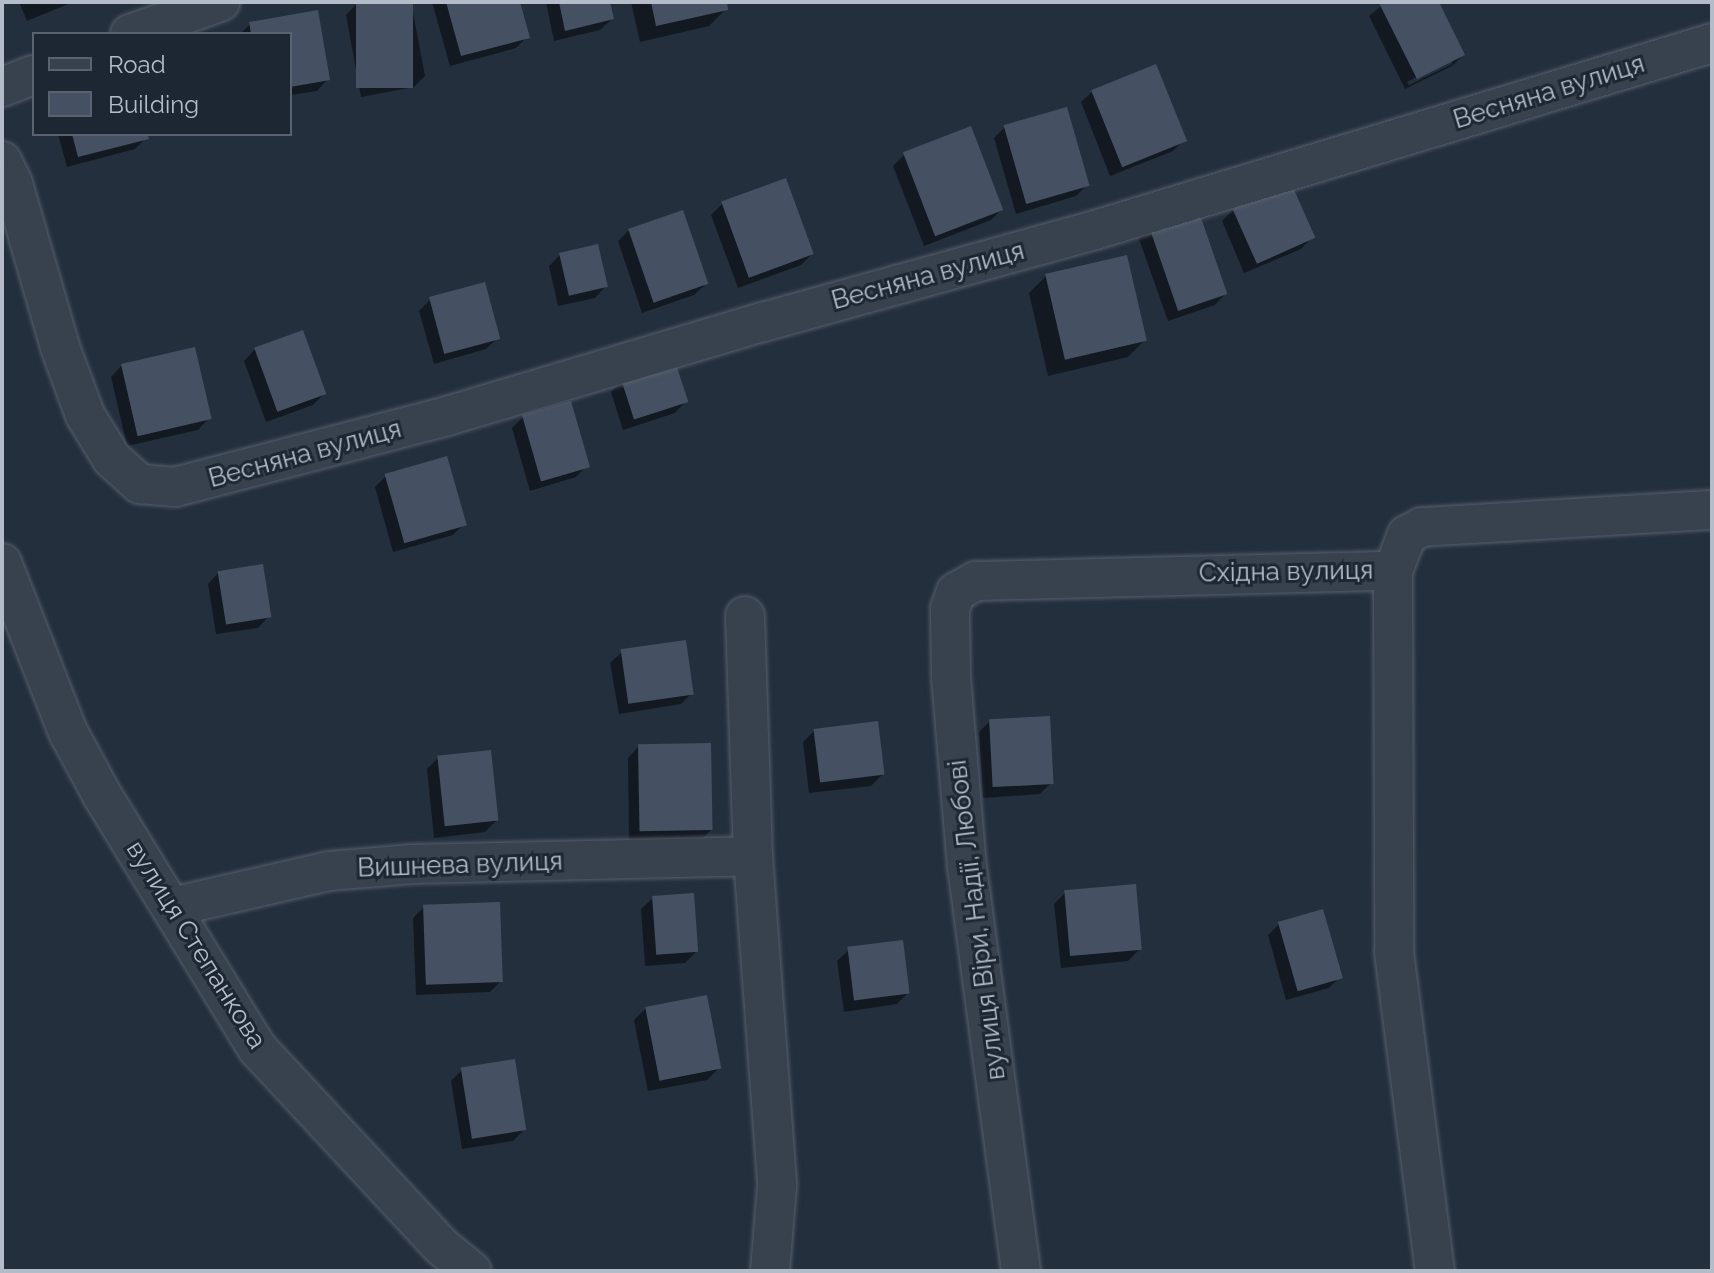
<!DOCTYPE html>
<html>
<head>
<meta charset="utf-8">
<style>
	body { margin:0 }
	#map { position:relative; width:1714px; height:1273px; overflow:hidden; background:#242f3e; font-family:Raleway,sans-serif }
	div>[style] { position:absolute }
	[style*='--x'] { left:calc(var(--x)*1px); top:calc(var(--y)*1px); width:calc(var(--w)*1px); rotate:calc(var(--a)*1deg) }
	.shadow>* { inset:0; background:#0007 }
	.building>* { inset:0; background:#455162; transform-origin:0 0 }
	.roads { filter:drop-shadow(0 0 2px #565f6c) drop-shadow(0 0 2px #565f6c) }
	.minor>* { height:38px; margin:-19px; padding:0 19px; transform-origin:19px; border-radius:19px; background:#38414e }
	span { translate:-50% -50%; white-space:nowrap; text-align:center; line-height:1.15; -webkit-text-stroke:6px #1d2633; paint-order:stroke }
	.street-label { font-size:26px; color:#b4bcc9 }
	.frame { position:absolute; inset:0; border:4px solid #b4bcc9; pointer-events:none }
	.legend { position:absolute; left:32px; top:32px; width:260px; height:104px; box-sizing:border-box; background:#1d2633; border:2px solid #59626f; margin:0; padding:10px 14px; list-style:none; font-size:24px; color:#b4bcc9 }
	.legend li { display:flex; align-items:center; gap:16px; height:40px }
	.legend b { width:40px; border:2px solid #59626f }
</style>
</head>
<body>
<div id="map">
	<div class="shadow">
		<i style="clip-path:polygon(19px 2px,73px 2px,27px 21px)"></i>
		<i style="clip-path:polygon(411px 2px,425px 76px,414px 87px,361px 97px,346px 15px,357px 3px)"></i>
		<i style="clip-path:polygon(432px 2px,518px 2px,527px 37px,516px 48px,450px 66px)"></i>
		<i style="clip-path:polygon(546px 2px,608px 2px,612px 19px,600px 30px,554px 41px)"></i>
		<i style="clip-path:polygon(631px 2px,725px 2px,726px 9px,709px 26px,640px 42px)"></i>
		<i style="clip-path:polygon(evenodd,1386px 2px,1437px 2px,1463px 55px,1452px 66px,1405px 89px,1369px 16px,1386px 2px,1452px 59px,1452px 64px,1409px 85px,1407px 82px,1452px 59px)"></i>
		<i style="clip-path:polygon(316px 12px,328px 79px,317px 91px,290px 95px,290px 34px,240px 34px,250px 24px)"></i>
		<i style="clip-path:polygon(1093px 91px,1184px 140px,1173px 151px,1110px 176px,1081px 102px)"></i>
		<i style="clip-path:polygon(1005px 127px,1087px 185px,1076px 196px,1016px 214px,994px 138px)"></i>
		<i style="clip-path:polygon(58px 134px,145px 134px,146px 138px,135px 149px,67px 167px)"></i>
		<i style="clip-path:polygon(904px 155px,1002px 209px,991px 220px,924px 246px,893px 166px)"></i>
		<i style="clip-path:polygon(722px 204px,812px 254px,801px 265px,738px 288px,711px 215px)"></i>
		<i style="clip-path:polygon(1233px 210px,1312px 238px,1301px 249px,1244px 273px,1222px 221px)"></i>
		<i style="clip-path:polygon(1150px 228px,1226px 293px,1215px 305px,1168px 321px,1139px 239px)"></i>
		<i style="clip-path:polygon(629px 230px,706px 284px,694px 295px,642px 313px,618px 241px)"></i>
		<i style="clip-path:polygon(560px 255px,606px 286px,595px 298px,558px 306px,549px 266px)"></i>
		<i style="clip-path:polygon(1046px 276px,1145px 340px,1128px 357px,1048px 376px,1029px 293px)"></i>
		<i style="clip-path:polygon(430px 300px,498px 338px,486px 349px,434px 364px,419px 311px)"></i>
		<i style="clip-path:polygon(255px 349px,324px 394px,313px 405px,266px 422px,244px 361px)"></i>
		<i style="clip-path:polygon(122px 365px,209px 418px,198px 430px,127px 446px,111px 377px)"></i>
		<i style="clip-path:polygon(622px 381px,686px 401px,675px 413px,623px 430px,611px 392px)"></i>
		<i style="clip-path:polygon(523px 417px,587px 466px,576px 477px,530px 491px,512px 428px)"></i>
		<i style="clip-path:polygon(386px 476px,464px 524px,453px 535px,393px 552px,375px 487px)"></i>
		<i style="clip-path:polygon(219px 572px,269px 616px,258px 628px,216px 634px,208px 584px)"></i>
		<i style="clip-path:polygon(622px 652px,692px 693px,681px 704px,619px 714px,610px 663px)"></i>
		<i style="clip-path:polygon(990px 721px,1051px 783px,1040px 794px,983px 798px,979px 732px)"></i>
		<i style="clip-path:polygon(814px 731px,882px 775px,871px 786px,809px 793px,803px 742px)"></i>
		<i style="clip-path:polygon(639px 746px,711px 830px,700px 841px,629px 842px,628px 758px)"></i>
		<i style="clip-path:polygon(438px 758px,496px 821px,485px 832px,434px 838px,427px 769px)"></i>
		<i style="clip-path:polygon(1065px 893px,1140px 949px,1128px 961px,1061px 968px,1054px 904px)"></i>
		<i style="clip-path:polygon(653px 898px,696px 952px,685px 963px,645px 966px,641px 909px)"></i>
		<i style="clip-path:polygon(424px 907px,501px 981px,490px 992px,416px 995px,413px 918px)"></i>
		<i style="clip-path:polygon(1279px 924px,1340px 977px,1329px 988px,1286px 1000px,1268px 935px)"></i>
		<i style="clip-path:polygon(849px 950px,908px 993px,897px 1004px,844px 1012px,837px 961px)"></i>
		<i style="clip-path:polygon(646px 1008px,719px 1068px,707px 1080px,648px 1091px,634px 1020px)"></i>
		<i style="clip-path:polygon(462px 1070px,524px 1130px,513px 1141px,462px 1149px,451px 1081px)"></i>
	</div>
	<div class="building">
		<i style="left:356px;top:2px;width:57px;height:86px"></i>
		<i style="clip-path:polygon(446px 2px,520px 2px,530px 38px,461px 56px)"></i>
		<i style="clip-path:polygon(559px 2px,610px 2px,614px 19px,565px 31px)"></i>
		<i style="clip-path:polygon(651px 2px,727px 2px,728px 10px,656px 26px)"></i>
		<i style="clip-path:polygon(1382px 2px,1439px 2px,1465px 55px,1417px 79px,1379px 3px)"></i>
		<i style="clip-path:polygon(318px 10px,330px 80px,290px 87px,290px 34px,251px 34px,249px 22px)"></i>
		<i style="left:1156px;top:64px;width:83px;height:70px;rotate:68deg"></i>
		<i style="left:1067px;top:107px;width:82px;height:66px;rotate:74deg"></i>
		<i style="left:971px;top:126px;width:90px;height:73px;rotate:69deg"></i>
		<i style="clip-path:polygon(72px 134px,147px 134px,149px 139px,78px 157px)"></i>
		<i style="left:786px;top:178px;width:81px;height:69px;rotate:70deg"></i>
		<i style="left:1291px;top:183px;width:60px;height:64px;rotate:66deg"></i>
		<i style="left:1198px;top:209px;width:90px;height:52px;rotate:71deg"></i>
		<i style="left:683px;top:210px;width:78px;height:58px;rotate:71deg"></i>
		<i style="left:598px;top:244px;width:44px;height:40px;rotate:77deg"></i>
		<i style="left:1127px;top:255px;width:88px;height:84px;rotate:77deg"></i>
		<i style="left:485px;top:282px;width:59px;height:58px;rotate:75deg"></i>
		<i style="left:303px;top:330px;width:68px;height:52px;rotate:70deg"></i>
		<i style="left:195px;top:347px;width:74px;height:76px;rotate:77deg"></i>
		<i style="left:675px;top:361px;width:43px;height:57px;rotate:72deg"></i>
		<i style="left:571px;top:401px;width:69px;height:51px;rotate:74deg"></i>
		<i style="left:447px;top:456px;width:72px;height:65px;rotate:74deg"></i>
		<i style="left:263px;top:564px;width:54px;height:46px;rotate:81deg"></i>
		<i style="left:686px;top:640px;width:55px;height:66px;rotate:82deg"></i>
		<i style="left:1050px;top:716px;width:68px;height:61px;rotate:87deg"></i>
		<i style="left:878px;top:721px;width:54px;height:65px;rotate:83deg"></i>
		<i style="left:711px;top:743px;width:87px;height:73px;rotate:89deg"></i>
		<i style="left:491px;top:750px;width:71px;height:54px;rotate:84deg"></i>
		<i style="left:1136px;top:884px;width:66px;height:72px;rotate:85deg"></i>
		<i style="left:694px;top:893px;width:59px;height:42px;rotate:86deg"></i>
		<i style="left:500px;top:902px;width:80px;height:77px;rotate:88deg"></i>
		<i style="left:1323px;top:909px;width:72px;height:47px;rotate:74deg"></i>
		<i style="left:903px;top:940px;width:54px;height:56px;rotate:83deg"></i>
		<i style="left:707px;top:995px;width:75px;height:63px;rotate:79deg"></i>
		<i style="left:515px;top:1059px;width:72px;height:55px;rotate:81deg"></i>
	</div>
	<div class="roads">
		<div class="minor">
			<i style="--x:130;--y:34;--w:96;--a:-19.6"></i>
			<i style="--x:2;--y:87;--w:34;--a:-21"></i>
			<i style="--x:2;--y:161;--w:25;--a:64"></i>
			<i style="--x:13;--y:184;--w:170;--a:73.9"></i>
			<i style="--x:60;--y:347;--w:72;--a:69.8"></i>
			<i style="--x:85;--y:415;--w:52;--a:58.5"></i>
			<i style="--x:112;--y:459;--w:38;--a:42"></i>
			<i style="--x:140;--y:484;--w:35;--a:5"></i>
			<i style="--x:175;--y:487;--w:281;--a:-14.6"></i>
			<i style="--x:447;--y:416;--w:330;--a:-16.6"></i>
			<i style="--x:763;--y:322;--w:345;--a:-15.5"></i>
			<i style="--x:1095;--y:230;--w:645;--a:-16.86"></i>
			<i style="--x:2;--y:563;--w:181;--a:68.7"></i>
			<i style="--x:68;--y:732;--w:72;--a:61.6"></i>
			<i style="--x:102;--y:795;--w:297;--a:58.5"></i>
			<i style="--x:257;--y:1048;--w:272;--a:47.1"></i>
			<i style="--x:442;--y:1247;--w:38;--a:39"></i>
			<i style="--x:1393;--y:571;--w:381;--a:89.8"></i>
			<i style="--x:1394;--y:952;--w:322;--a:82.7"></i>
			<i style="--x:745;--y:616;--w:240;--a:88.1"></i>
			<i style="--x:753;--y:856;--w:331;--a:85.8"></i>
			<i style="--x:777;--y:1186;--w:85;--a:94.7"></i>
			<i style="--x:172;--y:907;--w:161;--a:-12.9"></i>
			<i style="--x:329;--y:871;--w:84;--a:-4.8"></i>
			<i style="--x:413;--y:864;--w:340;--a:-1.3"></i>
			<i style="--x:1021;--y:1271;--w:407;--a:-97.6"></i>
			<i style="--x:967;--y:868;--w:193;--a:-94.8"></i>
			<i style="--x:951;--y:676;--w:67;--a:-90.9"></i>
			<i style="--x:950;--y:609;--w:18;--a:-71"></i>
			<i style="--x:956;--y:592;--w:23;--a:-29"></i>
			<i style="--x:976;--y:581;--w:417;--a:-1.4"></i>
			<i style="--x:1393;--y:571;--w:39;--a:-69"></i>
			<i style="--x:1407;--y:535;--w:17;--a:-28"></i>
			<i style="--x:1422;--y:527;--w:290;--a:-3.4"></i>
		</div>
	</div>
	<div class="street-label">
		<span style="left:1549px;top:92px;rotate:-17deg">Весняна вулиця</span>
		<span style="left:928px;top:276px;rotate:-15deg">Весняна вулиця</span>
		<span style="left:305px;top:454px;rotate:-15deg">Весняна вулиця</span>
		<span style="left:1286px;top:572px;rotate:-1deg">Східна вулиця</span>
		<span style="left:460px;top:865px;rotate:-2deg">Вишнева вулиця</span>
		<span style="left:977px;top:920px;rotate:-97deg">вулиця Віри, Надії, Любові</span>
		<span style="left:196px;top:945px;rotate:58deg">вулиця Степанкова</span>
	</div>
	<div class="frame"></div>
	<ul class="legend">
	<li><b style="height:10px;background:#38414e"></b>Road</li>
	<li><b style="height:22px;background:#455162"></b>Building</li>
	</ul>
</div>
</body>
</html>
